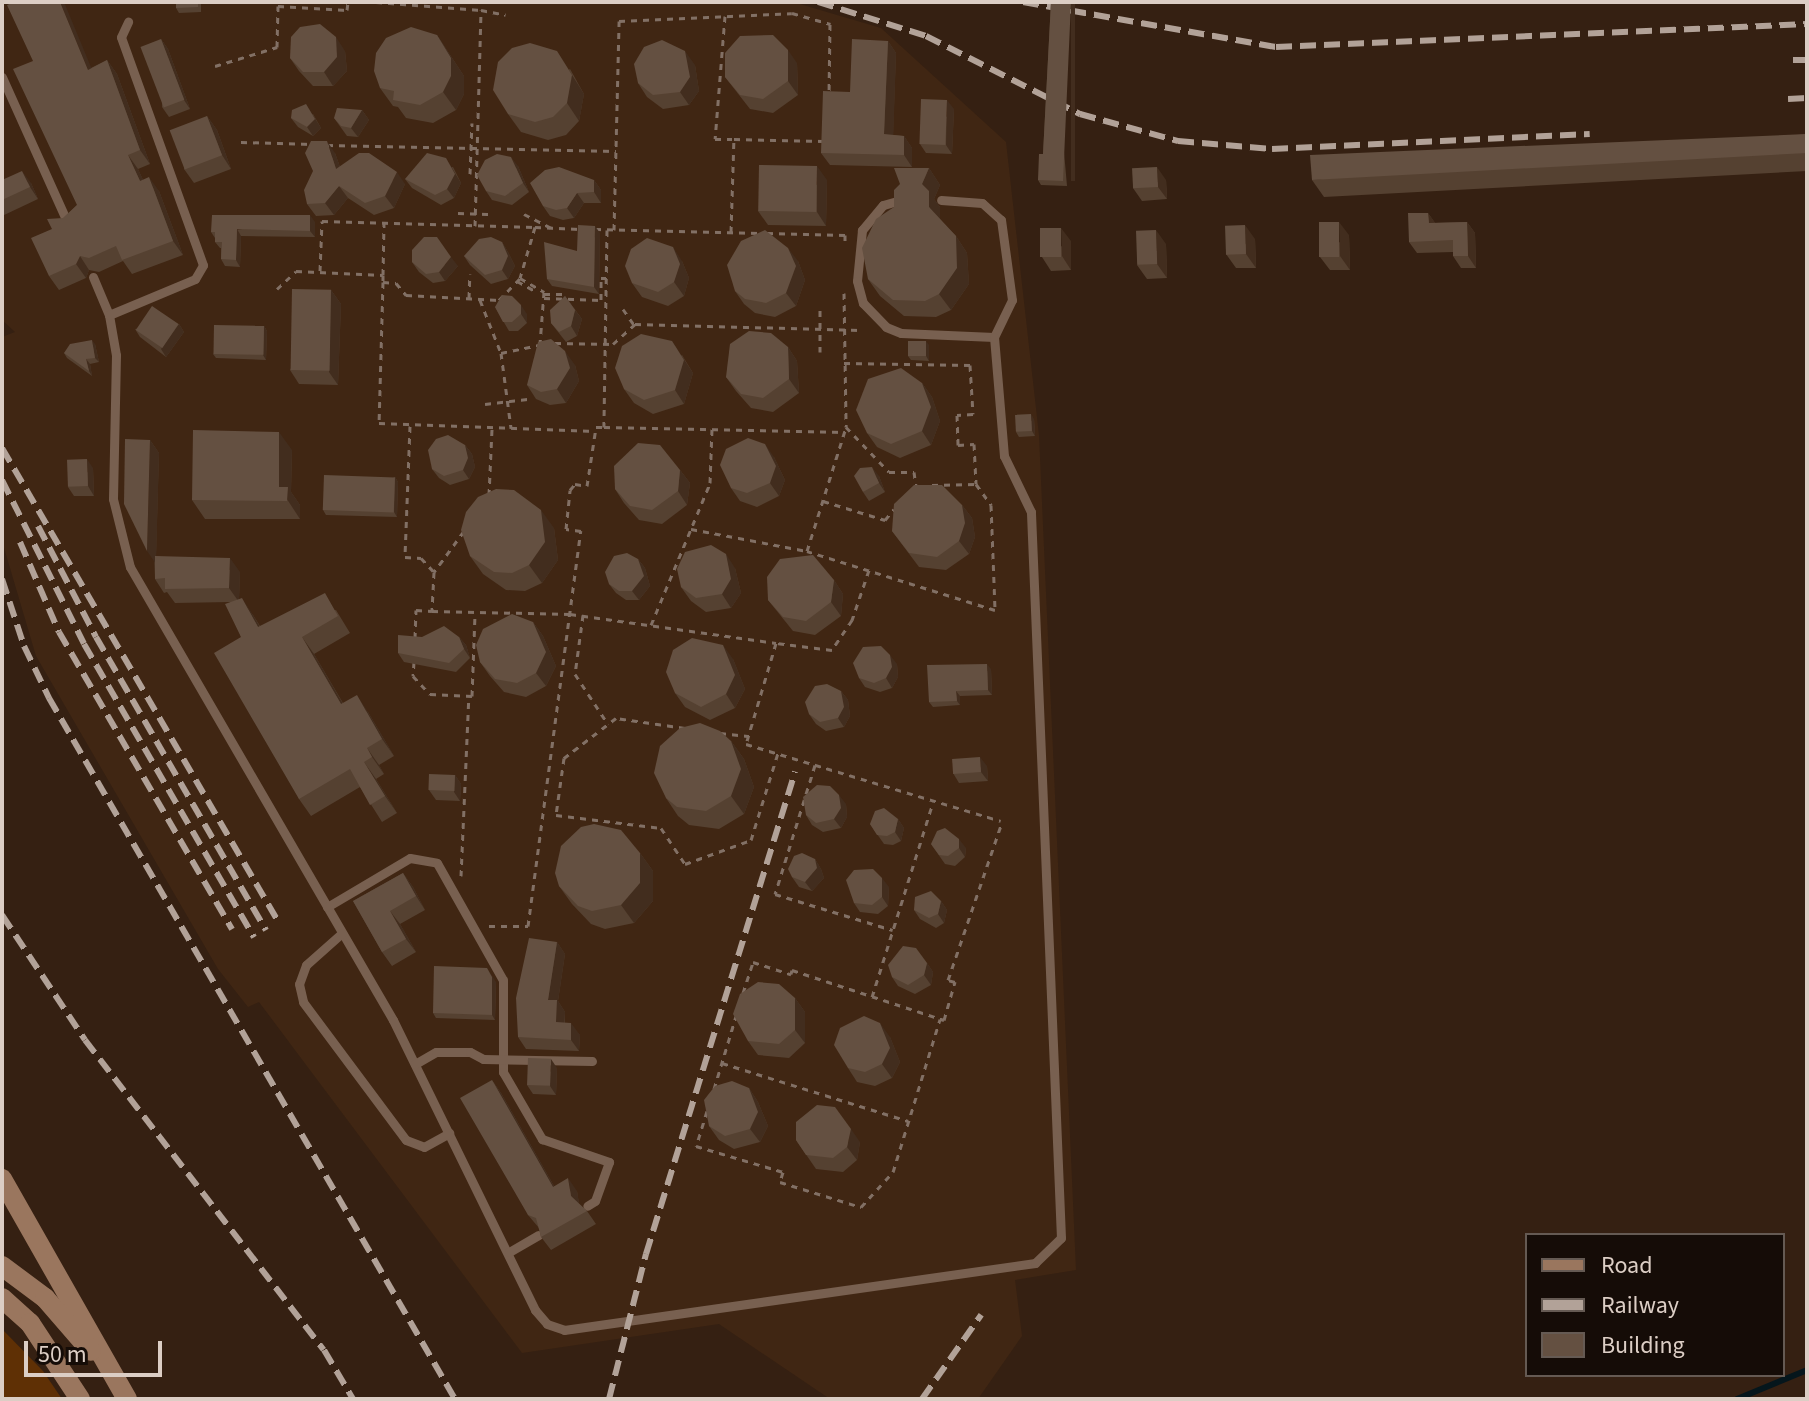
<!DOCTYPE html>
<html>
<head>
<meta charset="utf-8">
<style>
	body { margin:0 }
	#map { position:relative; width:1809px; height:1401px; overflow:hidden; background:#352012; font-family:"Source Sans 3",sans-serif }
	div>[style] { position:absolute }
	[style*='--x'] { left:calc(var(--x)*1px); top:calc(var(--y)*1px); width:calc(var(--w)*1px); rotate:calc(var(--a)*1deg) }
	.built>* { inset:0; background:#402613 }
	.green>* { inset:0; background:#5f3005 }
	.stream>* { height:6px; margin:-3px; padding:0 3px; transform-origin:3px; border-radius:3px; background:#05161c }
	.path>* { height:3px; margin-top:-1.5px; transform-origin:0; background:repeating-linear-gradient(90deg,#827065 0 6px,transparent 0 12px) }
	.service>* { height:9px; margin:-4.5px; padding:0 4.5px; transform-origin:4.5px; border-radius:4.5px; background:#786050 }
	.secondary>* { height:20px; margin:-10px; padding:0 10px; transform-origin:10px; border-radius:10px; background:#9a765e }
	.rail>* { height:6px; margin-top:-3px; transform-origin:0; background:repeating-linear-gradient(90deg,#b2a298 0 16px,transparent 0 24px) }
	.wall>* { inset:0; background:#554131 }
	.shaded-wall>* { inset:0; background:#422d1e; transform-origin:0 0 }
	.building>* { inset:0; background:#645041; transform-origin:0 0 }
	span { translate:-50% -50%; white-space:nowrap; text-align:center; line-height:1.15; -webkit-text-stroke:8px #150c07; paint-order:stroke }
	.frame { position:absolute; inset:0; border:4px solid #dccec5; pointer-events:none }
	.legend { position:absolute; left:1525px; top:1233px; width:260px; height:144px; box-sizing:border-box; background:#150c07; border:2px solid #655a53; margin:0; padding:10px 14px; list-style:none; font-size:24px; color:#dccec5 }
	.legend li { display:flex; align-items:center; gap:16px; height:40px }
	.legend b { width:40px; border:2px solid #655a53 }
	.scale { position:absolute; left:24px; top:1341px; width:138px; height:36px; box-sizing:border-box; border:4px solid #dccec5; border-top:0; padding-left:10px; font-size:24px; line-height:28px; white-space:nowrap; color:#dccec5; -webkit-text-stroke:6px #150c07; paint-order:stroke }
</style>
</head>
<body>
<div id="map">
	<div class="built">
		<i style="clip-path:polygon(2px 2px,793px 2px,881px 28px,1006px 142px,1039px 435px,1076px 1270px,1015px 1280px,1022px 1336px,978px 1399px,830px 1399px,719px 1324px,522px 1353px,259px 1002px,248px 1007px,218px 969px,36px 656px,2px 541px,2px 337px,15px 332px,2px 320px)"></i>
	</div>
	<div class="green">
		<i style="clip-path:polygon(2px 1329px,43px 1371px,62px 1399px,2px 1399px)"></i>
	</div>
	<div class="stream">
		<i style="--x:1737;--y:1399;--w:76;--a:-22.5"></i>
	</div>
	<div class="path">
		<i style="--x:376;--y:2;--w:105;--a:4.4"></i>
		<i style="--x:725;--y:16;--w:123;--a:94.6"></i>
		<i style="--x:715;--y:139;--w:17;--a:0"></i>
		<i style="--x:215;--y:66;--w:65;--a:-17"></i>
		<i style="--x:277;--y:47;--w:41;--a:-88.6"></i>
		<i style="--x:278;--y:6;--w:69;--a:3.3"></i>
		<i style="--x:347;--y:10;--w:8;--a:-83"></i>
		<i style="--x:241;--y:142;--w:71;--a:1.6"></i>
		<i style="--x:327;--y:145;--w:289;--a:1.2"></i>
		<i style="--x:470;--y:174;--w:51;--a:-87.8"></i>
		<i style="--x:458;--y:213;--w:36;--a:2"></i>
		<i style="--x:524;--y:214;--w:31;--a:27"></i>
		<i style="--x:475;--y:226;--w:216;--a:-88.4"></i>
		<i style="--x:481;--y:10;--w:25;--a:11"></i>
		<i style="--x:535;--y:227;--w:45;--a:2.5"></i>
		<i style="--x:595;--y:229;--w:165;--a:1.4"></i>
		<i style="--x:607;--y:230;--w:197;--a:90.9"></i>
		<i style="--x:604;--y:427;--w:241;--a:1.2"></i>
		<i style="--x:614;--y:230;--w:209;--a:-88.6"></i>
		<i style="--x:619;--y:21;--w:173;--a:-2.6"></i>
		<i style="--x:792;--y:13;--w:40;--a:16"></i>
		<i style="--x:830;--y:24;--w:68;--a:90.8"></i>
		<i style="--x:731;--y:232;--w:93;--a:-88.2"></i>
		<i style="--x:734;--y:139;--w:90;--a:1.3"></i>
		<i style="--x:767;--y:233;--w:78;--a:1.5"></i>
		<i style="--x:845;--y:235;--w:10;--a:90"></i>
		<i style="--x:320;--y:271;--w:50;--a:-87.7"></i>
		<i style="--x:322;--y:221;--w:213;--a:1.6"></i>
		<i style="--x:535;--y:227;--w:53;--a:106.4"></i>
		<i style="--x:383;--y:275;--w:52;--a:-88.9"></i>
		<i style="--x:517;--y:281;--w:23;--a:29"></i>
		<i style="--x:383;--y:282;--w:141;--a:91.6"></i>
		<i style="--x:379;--y:423;--w:216;--a:2.1"></i>
		<i style="--x:277;--y:289;--w:26;--a:-43"></i>
		<i style="--x:296;--y:271;--w:87;--a:2.6"></i>
		<i style="--x:383;--y:275;--w:7;--a:90"></i>
		<i style="--x:383;--y:282;--w:13;--a:4"></i>
		<i style="--x:396;--y:283;--w:16;--a:50"></i>
		<i style="--x:406;--y:295;--w:93;--a:3.1"></i>
		<i style="--x:499;--y:300;--w:30;--a:-46"></i>
		<i style="--x:520;--y:278;--w:28;--a:30"></i>
		<i style="--x:544;--y:292;--w:52;--a:94.4"></i>
		<i style="--x:844;--y:293;--w:134;--a:89.1"></i>
		<i style="--x:544;--y:294;--w:24;--a:0"></i>
		<i style="--x:469;--y:298;--w:24;--a:-88"></i>
		<i style="--x:544;--y:298;--w:57;--a:2"></i>
		<i style="--x:601;--y:300;--w:22;--a:-90"></i>
		<i style="--x:601;--y:278;--w:5;--a:0"></i>
		<i style="--x:480;--y:300;--w:57;--a:68.4"></i>
		<i style="--x:501;--y:353;--w:40;--a:-12"></i>
		<i style="--x:623;--y:309;--w:19;--a:55"></i>
		<i style="--x:555;--y:343;--w:58;--a:1"></i>
		<i style="--x:613;--y:344;--w:30;--a:-42"></i>
		<i style="--x:635;--y:324;--w:225;--a:1.5"></i>
		<i style="--x:820;--y:352;--w:46;--a:-90"></i>
		<i style="--x:501;--y:353;--w:76;--a:82.4"></i>
		<i style="--x:844;--y:363;--w:126;--a:0.9"></i>
		<i style="--x:970;--y:365;--w:49;--a:86.5"></i>
		<i style="--x:973;--y:414;--w:16;--a:176"></i>
		<i style="--x:957;--y:415;--w:30;--a:88"></i>
		<i style="--x:958;--y:445;--w:16;--a:-4"></i>
		<i style="--x:974;--y:444;--w:40;--a:87.1"></i>
		<i style="--x:976;--y:484;--w:26;--a:54"></i>
		<i style="--x:991;--y:505;--w:105;--a:87.8"></i>
		<i style="--x:995;--y:610;--w:197;--a:-162.6"></i>
		<i style="--x:807;--y:551;--w:130;--a:-72.5"></i>
		<i style="--x:846;--y:427;--w:62;--a:46.3"></i>
		<i style="--x:889;--y:472;--w:25;--a:0"></i>
		<i style="--x:914;--y:472;--w:14;--a:82"></i>
		<i style="--x:485;--y:404;--w:43;--a:-6.6"></i>
		<i style="--x:410;--y:426;--w:131;--a:92.2"></i>
		<i style="--x:405;--y:557;--w:16;--a:4"></i>
		<i style="--x:421;--y:558;--w:19;--a:47"></i>
		<i style="--x:932;--y:485;--w:44;--a:-1.3"></i>
		<i style="--x:489;--y:495;--w:67;--a:-87.4"></i>
		<i style="--x:823;--y:501;--w:65;--a:17"></i>
		<i style="--x:885;--y:520;--w:14;--a:-51"></i>
		<i style="--x:691;--y:529;--w:118;--a:10.7"></i>
		<i style="--x:464;--y:531;--w:51;--a:126.2"></i>
		<i style="--x:434;--y:572;--w:39;--a:93"></i>
		<i style="--x:432;--y:611;--w:138;--a:1.2"></i>
		<i style="--x:570;--y:614;--w:208;--a:8"></i>
		<i style="--x:869;--y:570;--w:53;--a:108.8"></i>
		<i style="--x:852;--y:620;--w:36;--a:124"></i>
		<i style="--x:832;--y:650;--w:56;--a:-172.9"></i>
		<i style="--x:776;--y:643;--w:105;--a:106.5"></i>
		<i style="--x:746;--y:744;--w:266;--a:16.8"></i>
		<i style="--x:583;--y:615;--w:60;--a:97.7"></i>
		<i style="--x:575;--y:674;--w:60;--a:56.6"></i>
		<i style="--x:651;--y:625;--w:154;--a:-67.4"></i>
		<i style="--x:710;--y:483;--w:54;--a:-87.9"></i>
		<i style="--x:415;--y:638;--w:28;--a:-88"></i>
		<i style="--x:416;--y:610;--w:16;--a:4"></i>
		<i style="--x:414;--y:662;--w:14;--a:94"></i>
		<i style="--x:413;--y:676;--w:25;--a:47"></i>
		<i style="--x:430;--y:694;--w:42;--a:2.7"></i>
		<i style="--x:472;--y:696;--w:83;--a:-87.9"></i>
		<i style="--x:685;--y:728;--w:70;--a:-171.8"></i>
		<i style="--x:616;--y:718;--w:66;--a:142.4"></i>
		<i style="--x:564;--y:758;--w:58;--a:98"></i>
		<i style="--x:556;--y:815;--w:106;--a:7.1"></i>
		<i style="--x:661;--y:828;--w:43;--a:56.3"></i>
		<i style="--x:685;--y:864;--w:70;--a:-20"></i>
		<i style="--x:751;--y:840;--w:91;--a:-72.8"></i>
		<i style="--x:720;--y:733;--w:28;--a:6"></i>
		<i style="--x:815;--y:765;--w:135;--a:107.2"></i>
		<i style="--x:775;--y:894;--w:123;--a:17"></i>
		<i style="--x:461;--y:876;--w:180;--a:-87.5"></i>
		<i style="--x:489;--y:926;--w:39;--a:0"></i>
		<i style="--x:528;--y:926;--w:399;--a:-82.4"></i>
		<i style="--x:581;--y:531;--w:15;--a:-172"></i>
		<i style="--x:566;--y:529;--w:39;--a:-84"></i>
		<i style="--x:570;--y:490;--w:8;--a:-50"></i>
		<i style="--x:575;--y:484;--w:12;--a:9"></i>
		<i style="--x:587;--y:486;--w:60;--a:-81.3"></i>
		<i style="--x:596;--y:427;--w:8;--a:0"></i>
		<i style="--x:743;--y:993;--w:33;--a:-72"></i>
		<i style="--x:753;--y:962;--w:40;--a:18"></i>
		<i style="--x:791;--y:974;--w:4;--a:-76"></i>
		<i style="--x:792;--y:970;--w:160;--a:18.2"></i>
		<i style="--x:944;--y:1020;--w:40;--a:-74"></i>
		<i style="--x:955;--y:982;--w:7;--a:-164"></i>
		<i style="--x:948;--y:980;--w:167;--a:-71.1"></i>
		<i style="--x:872;--y:997;--w:204;--a:-72.6"></i>
		<i style="--x:722;--y:1063;--w:195;--a:17.3"></i>
		<i style="--x:714;--y:1089;--w:76;--a:-73.2"></i>
		<i style="--x:707;--y:1111;--w:37;--a:107"></i>
		<i style="--x:696;--y:1146;--w:91;--a:16.6"></i>
		<i style="--x:783;--y:1172;--w:10;--a:107"></i>
		<i style="--x:780;--y:1182;--w:85;--a:17.2"></i>
		<i style="--x:861;--y:1207;--w:47;--a:-47.6"></i>
		<i style="--x:893;--y:1172;--w:160;--a:-72.9"></i>
	</div>
	<div class="service">
		<i style="--x:2;--y:77;--w:163;--a:65.8"></i>
		<i style="--x:904;--y:199;--w:22;--a:164"></i>
		<i style="--x:883;--y:205;--w:33;--a:130"></i>
		<i style="--x:862;--y:230;--w:51;--a:95.6"></i>
		<i style="--x:857;--y:281;--w:23;--a:75"></i>
		<i style="--x:863;--y:303;--w:33;--a:46"></i>
		<i style="--x:886;--y:327;--w:16;--a:22"></i>
		<i style="--x:901;--y:333;--w:93;--a:2.5"></i>
		<i style="--x:994;--y:337;--w:41;--a:-64.1"></i>
		<i style="--x:1012;--y:300;--w:81;--a:-97.8"></i>
		<i style="--x:1001;--y:220;--w:25;--a:-138"></i>
		<i style="--x:982;--y:203;--w:41;--a:-175.8"></i>
		<i style="--x:93;--y:277;--w:41;--a:67.2"></i>
		<i style="--x:109;--y:315;--w:41;--a:80.1"></i>
		<i style="--x:116;--y:355;--w:144;--a:91.2"></i>
		<i style="--x:113;--y:499;--w:70;--a:76"></i>
		<i style="--x:130;--y:567;--w:524;--a:59.86"></i>
		<i style="--x:393;--y:1020;--w:323;--a:63.9"></i>
		<i style="--x:535;--y:1310;--w:18;--a:49"></i>
		<i style="--x:547;--y:1324;--w:18;--a:19"></i>
		<i style="--x:564;--y:1330;--w:476;--a:-8.1"></i>
		<i style="--x:1035;--y:1263;--w:36;--a:-44"></i>
		<i style="--x:1061;--y:1238;--w:727;--a:-92.37"></i>
		<i style="--x:1031;--y:512;--w:62;--a:-115.7"></i>
		<i style="--x:1004;--y:456;--w:119;--a:-94.8"></i>
		<i style="--x:109;--y:315;--w:93;--a:-22.7"></i>
		<i style="--x:195;--y:279;--w:16;--a:-60"></i>
		<i style="--x:203;--y:265;--w:242;--a:-109.8"></i>
		<i style="--x:121;--y:37;--w:17;--a:-65"></i>
		<i style="--x:327;--y:907;--w:96;--a:-30.6"></i>
		<i style="--x:410;--y:858;--w:27;--a:10"></i>
		<i style="--x:437;--y:863;--w:134;--a:60.6"></i>
		<i style="--x:503;--y:980;--w:92;--a:90"></i>
		<i style="--x:503;--y:1072;--w:78;--a:59.8"></i>
		<i style="--x:542;--y:1139;--w:71;--a:18.9"></i>
		<i style="--x:609;--y:1162;--w:41;--a:109.7"></i>
		<i style="--x:595;--y:1201;--w:9;--a:148"></i>
		<i style="--x:342;--y:933;--w:48;--a:138.4"></i>
		<i style="--x:306;--y:965;--w:20;--a:110"></i>
		<i style="--x:299;--y:984;--w:18;--a:77"></i>
		<i style="--x:303;--y:1002;--w:172;--a:53.3"></i>
		<i style="--x:406;--y:1140;--w:19;--a:21"></i>
		<i style="--x:424;--y:1147;--w:29;--a:-29"></i>
		<i style="--x:415;--y:1064;--w:24;--a:-30"></i>
		<i style="--x:436;--y:1052;--w:34;--a:0"></i>
		<i style="--x:470;--y:1052;--w:15;--a:28"></i>
		<i style="--x:483;--y:1059;--w:109;--a:1.1"></i>
		<i style="--x:509;--y:1252;--w:34;--a:-30"></i>
	</div>
	<div class="secondary">
		<i style="--x:2;--y:1179;--w:253;--a:60.4"></i>
		<i style="--x:2;--y:1266;--w:54;--a:36.7"></i>
		<i style="--x:45;--y:1298;--w:70;--a:49"></i>
		<i style="--x:2;--y:1298;--w:38;--a:42"></i>
		<i style="--x:30;--y:1323;--w:91;--a:56.7"></i>
	</div>
	<div class="rail">
		<i style="--x:818;--y:2;--w:113;--a:17.5"></i>
		<i style="--x:926;--y:36;--w:173;--a:26.9"></i>
		<i style="--x:1080;--y:114;--w:102;--a:15.4"></i>
		<i style="--x:1178;--y:141;--w:94;--a:4.9"></i>
		<i style="--x:1272;--y:149;--w:318;--a:-2.7"></i>
		<i style="--x:1023;--y:2;--w:257;--a:10.1"></i>
		<i style="--x:1276;--y:47;--w:531;--a:-2.48"></i>
		<i style="--x:1793;--y:60;--w:14;--a:0"></i>
		<i style="--x:1788;--y:99;--w:19;--a:-3"></i>
		<i style="--x:2;--y:448;--w:550;--a:59.75"></i>
		<i style="--x:2;--y:480;--w:183;--a:63.4"></i>
		<i style="--x:84;--y:644;--w:339;--a:59.9"></i>
		<i style="--x:38;--y:526;--w:125;--a:62.4"></i>
		<i style="--x:96;--y:637;--w:339;--a:59.9"></i>
		<i style="--x:20;--y:542;--w:98;--a:66.6"></i>
		<i style="--x:59;--y:632;--w:344;--a:59.8"></i>
		<i style="--x:2;--y:579;--w:71;--a:71.8"></i>
		<i style="--x:24;--y:646;--w:58;--a:64.3"></i>
		<i style="--x:49;--y:698;--w:810;--a:59.92"></i>
		<i style="--x:2;--y:915;--w:150;--a:56.4"></i>
		<i style="--x:85;--y:1040;--w:391;--a:52.4"></i>
		<i style="--x:324;--y:1350;--w:57;--a:59.4"></i>
		<i style="--x:609;--y:1399;--w:150;--a:-75.7"></i>
		<i style="--x:646;--y:1254;--w:505;--a:-72.82"></i>
		<i style="--x:922;--y:1399;--w:103;--a:-54.9"></i>
	</div>
	<div class="wall">
		<i style="clip-path:polygon(176px 2px,201px 2px,201px 12px,179px 13px,176px 8px)"></i>
		<i style="clip-path:polygon(1051px 2px,1067px 186px,1041px 185px,1038px 180px,1043px 154px)"></i>
		<i style="clip-path:polygon(437px 35px,464px 76px,464px 94px,456px 110px,433px 123px,406px 118px,398px 107px,393px 106px,380px 88px)"></i>
		<i style="clip-path:polygon(161px 39px,168px 49px,190px 109px,169px 117px,162px 107px)"></i>
		<i style="clip-path:polygon(888px 41px,896px 53px,893px 135px,904px 136px,912px 148px,912px 167px,830px 165px,821px 153px,850px 92px)"></i>
		<i style="clip-path:polygon(345px 51px,347px 71px,333px 86px,313px 86px,299px 71px,290px 58px)"></i>
		<i style="clip-path:polygon(107px 60px,117px 74px,150px 164px,138px 169px,143px 180px,159px 191px,183px 255px,132px 274px,123px 261px,99px 272px,89px 270px,86px 278px,59px 290px,49px 276px,52px 229px,77px 205px,91px 68px)"></i>
		<i style="clip-path:polygon(797px 63px,798px 95px,773px 113px,750px 109px,725px 77px)"></i>
		<i style="clip-path:polygon(695px 65px,699px 91px,689px 105px,663px 109px,647px 97px,638px 83px)"></i>
		<i style="clip-path:polygon(570px 69px,584px 94px,579px 121px,566px 135px,548px 140px,521px 132px,508px 114px)"></i>
		<i style="clip-path:polygon(954px 109px,952px 154px,926px 153px,920px 144px)"></i>
		<i style="clip-path:polygon(362px 110px,369px 120px,358px 137px,347px 136px,334px 118px)"></i>
		<i style="clip-path:polygon(313px 114px,321px 128px,313px 136px,298px 127px,291px 118px)"></i>
		<i style="clip-path:polygon(207px 116px,217px 130px,231px 169px,194px 183px,184px 169px)"></i>
		<i style="clip-path:polygon(1807px 134px,1807px 171px,1324px 197px,1312px 180px)"></i>
		<i style="clip-path:polygon(335px 153px,340px 167px,405px 184px,394px 208px,374px 215px,348px 198px,334px 215px,316px 216px,307px 204px)"></i>
		<i style="clip-path:polygon(518px 166px,529px 192px,512px 205px,492px 200px,486px 191px)"></i>
		<i style="clip-path:polygon(453px 167px,461px 183px,454px 198px,441px 205px,412px 188px,405px 179px)"></i>
		<i style="clip-path:polygon(929px 168px,940px 185px,934px 199px,940px 207px,940px 220px,956px 236px,967px 253px,969px 284px,951px 310px,936px 317px,904px 316px,880px 296px,868px 279px)"></i>
		<i style="clip-path:polygon(2px 180px,31px 183px,38px 199px,2px 216px)"></i>
		<i style="clip-path:polygon(594px 180px,601px 190px,601px 203px,584px 203px,574px 218px,563px 220px,550px 216px,543px 206px)"></i>
		<i style="clip-path:polygon(827px 180px,826px 226px,768px 225px,758px 211px)"></i>
		<i style="clip-path:polygon(1166px 180px,1167px 199px,1142px 201px,1133px 188px)"></i>
		<i style="clip-path:polygon(1428px 213px,1435px 223px,1467px 222px,1475px 233px,1476px 268px,1461px 268px,1453px 256px,1453px 252px,1417px 253px,1409px 242px)"></i>
		<i style="clip-path:polygon(315px 222px,315px 237px,241px 236px,240px 267px,225px 266px,221px 259px,221px 248px,220px 248px,215px 242px,215px 238px,211px 232px)"></i>
		<i style="clip-path:polygon(600px 233px,599px 294px,552px 286px,547px 279px,577px 251px)"></i>
		<i style="clip-path:polygon(1349px 235px,1350px 270px,1330px 270px,1320px 257px)"></i>
		<i style="clip-path:polygon(1255px 239px,1256px 268px,1236px 268px,1226px 254px)"></i>
		<i style="clip-path:polygon(1071px 241px,1071px 270px,1051px 271px,1042px 257px)"></i>
		<i style="clip-path:polygon(502px 242px,508px 252px,515px 266px,508px 279px,491px 284px,470px 265px,464px 256px)"></i>
		<i style="clip-path:polygon(1166px 244px,1167px 278px,1147px 279px,1137px 265px)"></i>
		<i style="clip-path:polygon(682px 261px,689px 278px,684px 296px,668px 306px,642px 297px,632px 283px)"></i>
		<i style="clip-path:polygon(798px 261px,805px 280px,796px 306px,775px 317px,755px 313px,744px 304px,735px 291px)"></i>
		<i style="clip-path:polygon(412px 262px,458px 266px,445px 281px,433px 283px,419px 272px)"></i>
		<i style="clip-path:polygon(331px 290px,341px 304px,338px 385px,299px 384px,290px 370px)"></i>
		<i style="clip-path:polygon(565px 296px,582px 319px,577px 336px,566px 342px,551px 323px)"></i>
		<i style="clip-path:polygon(495px 307px,527px 314px,527px 323px,518px 331px,509px 331px)"></i>
		<i style="clip-path:polygon(179px 324px,184px 332px,166px 357px,140px 337px,135px 329px)"></i>
		<i style="clip-path:polygon(264px 326px,267px 331px,266px 360px,216px 358px,213px 354px)"></i>
		<i style="clip-path:polygon(95px 344px,99px 362px,90px 364px,92px 376px,67px 358px,64px 353px)"></i>
		<i style="clip-path:polygon(929px 345px,929px 361px,911px 360px,908px 356px)"></i>
		<i style="clip-path:polygon(788px 347px,797px 361px,799px 393px,773px 412px,751px 408px,736px 391px,726px 377px)"></i>
		<i style="clip-path:polygon(682px 355px,693px 373px,684px 404px,653px 414px,634px 403px,624px 389px)"></i>
		<i style="clip-path:polygon(575px 365px,579px 381px,566px 403px,550px 405px,536px 399px,527px 385px)"></i>
		<i style="clip-path:polygon(922px 383px,932px 397px,940px 421px,931px 445px,900px 458px,877px 447px,867px 433px)"></i>
		<i style="clip-path:polygon(1034px 419px,1035px 436px,1019px 437px,1016px 432px)"></i>
		<i style="clip-path:polygon(150px 440px,159px 453px,156px 556px,240px 572px,239px 599px,253px 615px,260px 626px,336px 610px,350px 633px,314px 654px,343px 703px,368px 712px,394px 756px,379px 765px,384px 774px,376px 779px,397px 813px,382px 822px,360px 787px,311px 816px,299px 799px,241px 637px,230px 602px,175px 603px,167px 592px,164px 593px,155px 579px)"></i>
		<i style="clip-path:polygon(465px 445px,472px 454px,475px 467px,469px 479px,450px 485px,439px 478px,432px 469px)"></i>
		<i style="clip-path:polygon(292px 450px,291px 492px,300px 505px,300px 519px,205px 519px,192px 500px)"></i>
		<i style="clip-path:polygon(774px 457px,785px 480px,779px 496px,757px 507px,740px 501px,731px 488px)"></i>
		<i style="clip-path:polygon(93px 468px,94px 496px,74px 496px,68px 487px)"></i>
		<i style="clip-path:polygon(680px 470px,690px 483px,687px 505px,662px 524px,639px 520px,624px 503px,615px 489px)"></i>
		<i style="clip-path:polygon(879px 476px,885px 492px,869px 501px,863px 492px)"></i>
		<i style="clip-path:polygon(395px 477px,398px 482px,397px 517px,326px 515px,323px 510px)"></i>
		<i style="clip-path:polygon(962px 505px,972px 518px,975px 537px,969px 554px,946px 570px,919px 567px,892px 531px)"></i>
		<i style="clip-path:polygon(554px 528px,558px 560px,542px 583px,525px 591px,506px 590px,483px 574px,470px 556px)"></i>
		<i style="clip-path:polygon(638px 559px,645px 568px,650px 586px,639px 600px,626px 600px,616px 593px,609px 584px)"></i>
		<i style="clip-path:polygon(735px 568px,741px 593px,731px 608px,706px 612px,691px 601px,681px 587px)"></i>
		<i style="clip-path:polygon(834px 580px,843px 594px,841px 616px,815px 635px,793px 631px,768px 600px)"></i>
		<i style="clip-path:polygon(533px 622px,543px 636px,556px 666px,546px 686px,526px 697px,504px 692px,490px 676px,480px 662px)"></i>
		<i style="clip-path:polygon(422px 637px,459px 637px,466px 645px,470px 658px,456px 672px,404px 662px,398px 653px)"></i>
		<i style="clip-path:polygon(733px 659px,745px 689px,735px 708px,710px 720px,685px 707px,675px 693px)"></i>
		<i style="clip-path:polygon(897px 664px,898px 677px,892px 688px,880px 692px,865px 687px,859px 678px)"></i>
		<i style="clip-path:polygon(991px 669px,992px 695px,960px 696px,960px 705px,933px 707px,929px 702px)"></i>
		<i style="clip-path:polygon(841px 691px,848px 700px,850px 716px,844px 727px,826px 731px,816px 724px,809px 714px)"></i>
		<i style="clip-path:polygon(731px 741px,744px 759px,754px 787px,744px 814px,719px 829px,689px 825px,678px 816px,666px 798px)"></i>
		<i style="clip-path:polygon(987px 766px,988px 781px,959px 783px,953px 773px)"></i>
		<i style="clip-path:polygon(455px 775px,461px 784px,460px 801px,436px 800px,429px 790px)"></i>
		<i style="clip-path:polygon(846px 804px,847px 817px,841px 828px,823px 832px,812px 825px,806px 815px)"></i>
		<i style="clip-path:polygon(898px 819px,904px 828px,901px 841px,893px 845px,884px 844px,870px 824px)"></i>
		<i style="clip-path:polygon(931px 844px,966px 848px,965px 857px,955px 866px,945px 864px)"></i>
		<i style="clip-path:polygon(640px 853px,653px 871px,653px 901px,634px 923px,605px 929px,591px 924px,572px 904px,559px 886px)"></i>
		<i style="clip-path:polygon(815px 859px,821px 869px,824px 878px,812px 891px,799px 887px,792px 877px)"></i>
		<i style="clip-path:polygon(403px 873px,413px 887px,425px 910px,400px 924px,416px 952px,392px 966px,382px 952px,353px 901px)"></i>
		<i style="clip-path:polygon(889px 887px,888px 906px,878px 914px,860px 912px,854px 903px)"></i>
		<i style="clip-path:polygon(941px 901px,947px 910px,944px 923px,936px 928px,920px 919px,914px 910px)"></i>
		<i style="clip-path:polygon(557px 942px,565px 954px,558px 1001px,565px 1012px,565px 1023px,580px 1035px,579px 1051px,526px 1049px,518px 1037px)"></i>
		<i style="clip-path:polygon(927px 963px,933px 972px,931px 985px,915px 994px,898px 986px,892px 977px)"></i>
		<i style="clip-path:polygon(496px 982px,495px 1020px,436px 1018px,433px 1013px)"></i>
		<i style="clip-path:polygon(795px 998px,805px 1012px,805px 1043px,789px 1058px,758px 1055px,748px 1041px)"></i>
		<i style="clip-path:polygon(890px 1037px,900px 1062px,892px 1078px,875px 1086px,857px 1082px,848px 1068px)"></i>
		<i style="clip-path:polygon(557px 1068px,556px 1095px,533px 1094px,527px 1085px)"></i>
		<i style="clip-path:polygon(492px 1080px,501px 1093px,554px 1186px,577px 1191px,579px 1204px,587px 1211px,596px 1224px,551px 1250px,541px 1237px,539px 1228px,528px 1215px)"></i>
		<i style="clip-path:polygon(749px 1088px,758px 1102px,768px 1126px,760px 1142px,734px 1149px,719px 1140px,709px 1126px)"></i>
		<i style="clip-path:polygon(796px 1140px,860px 1142px,857px 1160px,843px 1172px,816px 1169px)"></i>
	</div>
	<div class="shaded-wall">
		<i style="clip-path:polygon(60px 2px,64px 2px,98px 84px,88px 70px)"></i>
		<i style="left:1071px;top:2px;width:4px;height:179px"></i>
		<i style="clip-path:polygon(437px 35px,464px 76px,464px 94px,456px 110px,443px 92px)"></i>
		<i style="clip-path:polygon(336px 37px,345px 51px,347px 71px,333px 86px,324px 72px)"></i>
		<i style="clip-path:polygon(161px 39px,168px 49px,190px 109px,184px 100px)"></i>
		<i style="clip-path:polygon(888px 41px,896px 53px,893px 146px,884px 134px)"></i>
		<i style="clip-path:polygon(788px 50px,797px 63px,798px 95px,788px 81px)"></i>
		<i style="clip-path:polygon(557px 51px,584px 94px,579px 121px,567px 103px)"></i>
		<i style="clip-path:polygon(685px 51px,695px 65px,699px 91px,689px 105px,680px 92px)"></i>
		<i style="clip-path:polygon(107px 60px,117px 74px,150px 164px,140px 150px)"></i>
		<i style="clip-path:polygon(947px 100px,954px 109px,952px 154px,946px 145px)"></i>
		<i style="clip-path:polygon(306px 104px,321px 128px,313px 136px,307px 127px)"></i>
		<i style="clip-path:polygon(362px 110px,369px 120px,358px 137px,351px 128px)"></i>
		<i style="clip-path:polygon(207px 116px,217px 130px,231px 169px,222px 155px)"></i>
		<i style="clip-path:polygon(904px 136px,912px 148px,912px 167px,904px 155px)"></i>
		<i style="clip-path:polygon(327px 141px,335px 153px,345px 181px,336px 169px)"></i>
		<i style="clip-path:polygon(128px 155px,138px 169px,150px 195px,140px 181px)"></i>
		<i style="clip-path:polygon(511px 157px,518px 166px,529px 192px,523px 183px)"></i>
		<i style="clip-path:polygon(446px 158px,461px 183px,454px 198px,447px 189px)"></i>
		<i style="clip-path:polygon(817px 166px,827px 180px,826px 226px,817px 212px)"></i>
		<i style="clip-path:polygon(1157px 167px,1166px 180px,1167px 199px,1158px 187px)"></i>
		<i style="clip-path:polygon(929px 168px,940px 185px,934px 199px,940px 207px,940px 224px,929px 207px,922px 184px)"></i>
		<i style="clip-path:polygon(22px 171px,31px 183px,38px 199px,30px 187px)"></i>
		<i style="clip-path:polygon(397px 172px,405px 184px,394px 208px,385px 196px)"></i>
		<i style="clip-path:polygon(149px 177px,159px 191px,183px 255px,173px 241px)"></i>
		<i style="clip-path:polygon(594px 180px,601px 190px,601px 203px,594px 192px)"></i>
		<i style="clip-path:polygon(339px 186px,348px 198px,334px 215px,325px 203px)"></i>
		<i style="clip-path:polygon(577px 193px,584px 203px,574px 218px,567px 208px)"></i>
		<i style="clip-path:polygon(1428px 213px,1436px 224px,1429px 223px)"></i>
		<i style="clip-path:polygon(310px 215px,315px 222px,315px 237px,310px 231px)"></i>
		<i style="clip-path:polygon(1339px 222px,1349px 235px,1350px 270px,1340px 256px)"></i>
		<i style="clip-path:polygon(1467px 222px,1475px 233px,1476px 268px,1468px 256px)"></i>
		<i style="clip-path:polygon(1245px 225px,1255px 239px,1256px 268px,1246px 254px)"></i>
		<i style="clip-path:polygon(595px 226px,600px 233px,599px 294px,594px 287px)"></i>
		<i style="clip-path:polygon(1061px 228px,1071px 241px,1071px 270px,1062px 256px)"></i>
		<i style="clip-path:polygon(237px 229px,241px 236px,240px 267px,236px 260px)"></i>
		<i style="clip-path:polygon(1156px 230px,1166px 244px,1167px 278px,1157px 264px)"></i>
		<i style="clip-path:polygon(956px 236px,967px 253px,969px 284px,951px 310px,939px 294px)"></i>
		<i style="clip-path:polygon(502px 242px,508px 252px,515px 266px,508px 279px,502px 270px)"></i>
		<i style="clip-path:polygon(673px 247px,682px 261px,689px 278px,684px 296px,674px 282px)"></i>
		<i style="clip-path:polygon(788px 248px,798px 261px,805px 280px,796px 306px,786px 293px)"></i>
		<i style="clip-path:polygon(80px 256px,89px 270px,86px 278px,76px 264px)"></i>
		<i style="clip-path:polygon(451px 257px,458px 266px,445px 281px,439px 272px)"></i>
		<i style="clip-path:polygon(331px 290px,341px 304px,338px 385px,329px 372px)"></i>
		<i style="clip-path:polygon(521px 305px,527px 314px,527px 323px,521px 314px)"></i>
		<i style="clip-path:polygon(575px 310px,582px 319px,577px 336px,571px 326px)"></i>
		<i style="clip-path:polygon(179px 324px,184px 332px,166px 357px,161px 349px)"></i>
		<i style="clip-path:polygon(264px 326px,267px 331px,266px 360px,263px 355px)"></i>
		<i style="clip-path:polygon(92px 340px,95px 344px,99px 362px,95px 358px)"></i>
		<i style="clip-path:polygon(672px 341px,693px 373px,684px 404px,675px 390px)"></i>
		<i style="clip-path:polygon(926px 341px,929px 345px,929px 361px,926px 356px)"></i>
		<i style="clip-path:polygon(788px 347px,797px 361px,799px 393px,789px 379px)"></i>
		<i style="clip-path:polygon(565px 351px,575px 365px,579px 381px,566px 403px,557px 389px)"></i>
		<i style="clip-path:polygon(86px 359px,90px 364px,92px 376px,89px 371px)"></i>
		<i style="clip-path:polygon(922px 383px,932px 397px,940px 421px,931px 445px,922px 431px)"></i>
		<i style="clip-path:polygon(1031px 414px,1034px 419px,1035px 436px,1032px 431px)"></i>
		<i style="clip-path:polygon(279px 432px,292px 450px,291px 492px,300px 505px,300px 519px,279px 487px)"></i>
		<i style="clip-path:polygon(150px 440px,159px 453px,156px 564px,147px 551px)"></i>
		<i style="clip-path:polygon(765px 444px,774px 457px,785px 480px,779px 496px,770px 483px)"></i>
		<i style="clip-path:polygon(465px 445px,472px 454px,475px 467px,469px 479px,463px 470px)"></i>
		<i style="clip-path:polygon(87px 459px,93px 468px,94px 496px,88px 486px)"></i>
		<i style="clip-path:polygon(872px 467px,879px 476px,885px 492px,879px 483px)"></i>
		<i style="clip-path:polygon(680px 470px,690px 483px,687px 505px,678px 491px)"></i>
		<i style="clip-path:polygon(395px 477px,398px 482px,397px 517px,394px 512px)"></i>
		<i style="clip-path:polygon(962px 505px,972px 518px,975px 537px,969px 554px,959px 541px)"></i>
		<i style="clip-path:polygon(541px 510px,554px 528px,558px 560px,542px 583px,529px 565px)"></i>
		<i style="clip-path:polygon(726px 554px,735px 568px,741px 593px,731px 608px,722px 594px)"></i>
		<i style="clip-path:polygon(230px 558px,240px 572px,239px 602px,229px 588px)"></i>
		<i style="clip-path:polygon(638px 559px,645px 568px,650px 586px,639px 600px,632px 591px)"></i>
		<i style="clip-path:polygon(834px 580px,843px 594px,841px 616px,831px 602px)"></i>
		<i style="clip-path:polygon(242px 598px,253px 615px,270px 644px,258px 627px)"></i>
		<i style="clip-path:polygon(533px 622px,543px 636px,556px 666px,546px 686px,536px 673px)"></i>
		<i style="clip-path:polygon(302px 637px,314px 654px,353px 721px,341px 704px)"></i>
		<i style="clip-path:polygon(459px 637px,466px 645px,470px 658px,464px 649px)"></i>
		<i style="clip-path:polygon(723px 645px,733px 659px,745px 689px,735px 708px,726px 694px)"></i>
		<i style="clip-path:polygon(890px 655px,897px 664px,898px 677px,892px 688px,886px 678px)"></i>
		<i style="clip-path:polygon(987px 664px,991px 669px,992px 695px,988px 690px)"></i>
		<i style="clip-path:polygon(841px 691px,848px 700px,850px 716px,844px 727px,838px 718px)"></i>
		<i style="clip-path:polygon(956px 691px,960px 696px,960px 705px,957px 701px)"></i>
		<i style="clip-path:polygon(357px 695px,368px 712px,394px 756px,382px 739px)"></i>
		<i style="clip-path:polygon(731px 741px,744px 759px,754px 787px,744px 814px,731px 796px)"></i>
		<i style="clip-path:polygon(367px 748px,379px 765px,384px 774px,372px 757px)"></i>
		<i style="clip-path:polygon(980px 757px,987px 766px,988px 781px,981px 772px)"></i>
		<i style="clip-path:polygon(364px 762px,376px 779px,397px 813px,385px 796px)"></i>
		<i style="clip-path:polygon(455px 775px,461px 784px,460px 801px,454px 792px)"></i>
		<i style="clip-path:polygon(839px 795px,846px 804px,847px 817px,841px 828px,834px 819px)"></i>
		<i style="clip-path:polygon(898px 819px,904px 828px,901px 841px,895px 832px)"></i>
		<i style="clip-path:polygon(959px 839px,966px 848px,965px 857px,959px 848px)"></i>
		<i style="clip-path:polygon(640px 853px,653px 871px,653px 901px,634px 923px,621px 905px)"></i>
		<i style="clip-path:polygon(815px 859px,821px 869px,824px 878px,812px 891px,805px 882px)"></i>
		<i style="clip-path:polygon(403px 873px,413px 887px,425px 910px,416px 896px)"></i>
		<i style="clip-path:polygon(882px 878px,889px 887px,888px 906px,882px 897px)"></i>
		<i style="clip-path:polygon(941px 901px,947px 910px,944px 923px,938px 914px)"></i>
		<i style="clip-path:polygon(390px 911px,400px 924px,416px 952px,406px 939px)"></i>
		<i style="clip-path:polygon(557px 942px,565px 954px,558px 1001px,565px 1012px,564px 1034px,556px 1022px,548px 1000px)"></i>
		<i style="clip-path:polygon(927px 963px,933px 972px,931px 985px,924px 975px)"></i>
		<i style="clip-path:polygon(487px 968px,496px 982px,495px 1020px,492px 1015px)"></i>
		<i style="clip-path:polygon(795px 998px,805px 1012px,805px 1043px,795px 1030px)"></i>
		<i style="clip-path:polygon(571px 1023px,580px 1035px,579px 1051px,571px 1040px)"></i>
		<i style="clip-path:polygon(880px 1023px,890px 1037px,900px 1062px,892px 1078px,882px 1064px)"></i>
		<i style="clip-path:polygon(551px 1059px,557px 1068px,556px 1095px,550px 1086px)"></i>
		<i style="clip-path:polygon(492px 1080px,501px 1093px,562px 1200px,553px 1187px)"></i>
		<i style="clip-path:polygon(749px 1088px,758px 1102px,768px 1126px,760px 1142px,750px 1129px)"></i>
		<i style="clip-path:polygon(851px 1129px,860px 1142px,857px 1160px,847px 1147px)"></i>
		<i style="clip-path:polygon(568px 1178px,577px 1191px,580px 1209px,571px 1196px)"></i>
	</div>
	<div class="building">
		<i style="clip-path:polygon(14px 2px,60px 2px,88px 70px,107px 60px,140px 150px,128px 155px,140px 181px,149px 177px,173px 241px,122px 260px,116px 246px,89px 258px,80px 256px,76px 264px,49px 276px,31px 238px,52px 229px,47px 219px,63px 218px,77px 205px,13px 69px,33px 61px,7px 5px)"></i>
		<i style="clip-path:polygon(176px 2px,198px 2px,198px 7px,176px 8px)"></i>
		<i style="clip-path:polygon(1051px 2px,1071px 2px,1063px 181px,1038px 180px,1039px 154px,1043px 154px)"></i>
		<i style="clip-path:polygon(320px 24px,336px 37px,337px 57px,324px 72px,303px 72px,290px 58px,291px 37px,300px 27px)"></i>
		<i style="clip-path:polygon(411px 27px,437px 35px,451px 58px,451px 76px,443px 92px,420px 105px,393px 100px,394px 91px,380px 88px,374px 71px,376px 53px,386px 38px)"></i>
		<i style="clip-path:polygon(773px 35px,788px 50px,788px 81px,763px 99px,740px 95px,725px 77px,725px 53px,740px 36px)"></i>
		<i style="left:161px;top:39px;width:65px;height:22px;rotate:69deg"></i>
		<i style="clip-path:polygon(852px 39px,888px 41px,884px 134px,904px 136px,904px 155px,821px 153px,823px 91px,850px 92px)"></i>
		<i style="clip-path:polygon(662px 40px,685px 51px,690px 77px,680px 92px,653px 95px,638px 83px,634px 64px,644px 47px)"></i>
		<i style="clip-path:polygon(530px 43px,557px 51px,572px 75px,567px 103px,553px 117px,535px 122px,508px 114px,493px 90px,498px 62px,512px 48px)"></i>
		<i style="left:921px;top:99px;width:26px;height:45px;rotate:2deg"></i>
		<i style="clip-path:polygon(306px 104px,315px 119px,307px 127px,291px 118px,292px 110px)"></i>
		<i style="clip-path:polygon(337px 108px,362px 110px,351px 128px,341px 126px,334px 118px)"></i>
		<i style="left:207px;top:116px;width:42px;height:40px;rotate:69deg"></i>
		<i style="clip-path:polygon(1807px 134px,1807px 153px,1312px 180px,1310px 155px)"></i>
		<i style="clip-path:polygon(311px 141px,327px 141px,336px 169px,359px 153px,369px 153px,397px 172px,385px 196px,365px 203px,339px 186px,325px 203px,307px 204px,304px 190px,313px 171px,305px 153px)"></i>
		<i style="clip-path:polygon(427px 153px,446px 158px,455px 174px,447px 189px,435px 195px,405px 179px)"></i>
		<i style="clip-path:polygon(497px 154px,511px 157px,523px 183px,505px 196px,486px 191px,477px 175px,485px 160px)"></i>
		<i style="left:759px;top:165px;width:58px;height:46px;rotate:1deg"></i>
		<i style="clip-path:polygon(559px 167px,594px 180px,594px 192px,577px 193px,567px 208px,556px 210px,543px 206px,530px 183px,545px 170px)"></i>
		<i style="left:1157px;top:167px;width:20px;height:25px;rotate:87deg"></i>
		<i style="clip-path:polygon(894px 168px,929px 168px,922px 184px,929px 191px,929px 207px,956px 236px,957px 268px,939px 294px,925px 301px,893px 300px,868px 279px,862px 248px,876px 219px,894px 207px,894px 190px,900px 184px)"></i>
		<i style="clip-path:polygon(22px 171px,30px 187px,2px 200px,2px 180px)"></i>
		<i style="clip-path:polygon(1408px 213px,1428px 213px,1429px 223px,1467px 222px,1468px 256px,1453px 256px,1453px 240px,1409px 242px)"></i>
		<i style="clip-path:polygon(212px 215px,310px 215px,310px 231px,237px 229px,236px 260px,221px 259px,222px 242px,215px 242px,215px 232px,211px 232px)"></i>
		<i style="left:1319px;top:222px;width:20px;height:35px"></i>
		<i style="clip-path:polygon(578px 225px,595px 226px,594px 287px,547px 279px,544px 242px,577px 251px)"></i>
		<i style="left:1245px;top:225px;width:29px;height:20px;rotate:88deg"></i>
		<i style="left:1040px;top:228px;width:21px;height:29px"></i>
		<i style="clip-path:polygon(765px 230px,788px 248px,796px 266px,786px 293px,766px 303px,745px 299px,735px 291px,727px 265px,741px 241px)"></i>
		<i style="left:1156px;top:230px;width:34px;height:20px;rotate:88deg"></i>
		<i style="clip-path:polygon(424px 237px,437px 237px,451px 257px,439px 272px,426px 274px,412px 262px,412px 250px)"></i>
		<i style="clip-path:polygon(491px 237px,502px 242px,508px 256px,502px 270px,485px 275px,464px 256px,479px 239px)"></i>
		<i style="clip-path:polygon(647px 238px,673px 247px,680px 264px,674px 282px,658px 292px,632px 283px,625px 266px,631px 249px)"></i>
		<i style="left:292px;top:289px;width:39px;height:81px;rotate:1deg"></i>
		<i style="clip-path:polygon(502px 295px,512px 296px,521px 305px,521px 314px,512px 322px,503px 322px,495px 307px)"></i>
		<i style="clip-path:polygon(565px 296px,575px 310px,571px 326px,559px 332px,551px 323px,550px 310px)"></i>
		<i style="left:152px;top:306px;width:32px;height:29px;rotate:34deg"></i>
		<i style="left:214px;top:325px;width:50px;height:29px;rotate:1deg"></i>
		<i style="clip-path:polygon(749px 331px,771px 333px,788px 347px,789px 379px,763px 398px,741px 394px,726px 377px,730px 344px)"></i>
		<i style="clip-path:polygon(641px 334px,672px 341px,684px 360px,675px 390px,644px 400px,624px 389px,615px 368px,622px 346px)"></i>
		<i style="clip-path:polygon(551px 339px,565px 351px,570px 368px,557px 389px,541px 392px,527px 385px,538px 342px)"></i>
		<i style="clip-path:polygon(92px 340px,95px 358px,86px 359px,89px 371px,64px 353px,70px 344px)"></i>
		<i style="left:908px;top:341px;width:18px;height:15px"></i>
		<i style="clip-path:polygon(901px 368px,922px 383px,931px 407px,922px 431px,891px 444px,867px 433px,856px 410px,868px 379px)"></i>
		<i style="left:1031px;top:414px;width:17px;height:16px;rotate:87deg"></i>
		<i style="clip-path:polygon(193px 430px,279px 432px,279px 487px,288px 487px,287px 501px,192px 500px)"></i>
		<i style="clip-path:polygon(448px 435px,465px 445px,468px 458px,463px 470px,444px 476px,432px 469px,428px 450px,436px 439px)"></i>
		<i style="clip-path:polygon(748px 438px,765px 444px,776px 466px,770px 483px,747px 493px,731px 488px,720px 465px,726px 449px)"></i>
		<i style="clip-path:polygon(125px 439px,150px 440px,147px 551px,124px 504px)"></i>
		<i style="clip-path:polygon(638px 443px,660px 445px,680px 470px,678px 491px,652px 510px,630px 506px,615px 489px,614px 466px)"></i>
		<i style="left:87px;top:459px;width:27px;height:20px;rotate:88deg"></i>
		<i style="clip-path:polygon(872px 467px,879px 483px,863px 492px,854px 476px,860px 468px)"></i>
		<i style="left:324px;top:475px;width:71px;height:35px;rotate:2deg"></i>
		<i style="clip-path:polygon(914px 485px,942px 485px,962px 505px,965px 523px,959px 541px,937px 557px,909px 553px,892px 531px,894px 504px)"></i>
		<i style="clip-path:polygon(496px 489px,514px 490px,541px 510px,545px 542px,529px 565px,512px 573px,494px 572px,470px 556px,461px 530px,466px 512px,478px 497px)"></i>
		<i style="clip-path:polygon(711px 545px,726px 554px,731px 579px,722px 594px,696px 598px,681px 587px,677px 569px,685px 552px)"></i>
		<i style="clip-path:polygon(627px 553px,638px 559px,644px 576px,632px 591px,619px 591px,609px 584px,605px 572px,614px 556px)"></i>
		<i style="clip-path:polygon(813px 555px,834px 580px,831px 602px,806px 621px,783px 617px,768px 600px,767px 577px,780px 559px)"></i>
		<i style="clip-path:polygon(155px 556px,230px 558px,229px 588px,165px 589px,165px 578px,155px 579px)"></i>
		<i style="clip-path:polygon(325px 593px,338px 616px,302px 637px,341px 704px,357px 695px,382px 739px,367px 748px,372px 757px,364px 762px,385px 796px,370px 805px,350px 769px,299px 799px,214px 653px,241px 637px,225px 604px,242px 598px,258px 627px)"></i>
		<i style="clip-path:polygon(512px 614px,533px 622px,546px 652px,536px 673px,517px 683px,495px 679px,480px 662px,476px 645px,483px 629px)"></i>
		<i style="clip-path:polygon(444px 626px,459px 637px,464px 649px,449px 663px,398px 653px,398px 635px,422px 637px)"></i>
		<i style="clip-path:polygon(692px 638px,723px 645px,735px 675px,726px 694px,701px 707px,675px 693px,666px 672px,673px 650px)"></i>
		<i style="clip-path:polygon(881px 646px,890px 655px,892px 667px,886px 678px,874px 683px,859px 678px,853px 663px,863px 647px)"></i>
		<i style="clip-path:polygon(987px 664px,988px 690px,956px 691px,957px 701px,929px 702px,927px 665px)"></i>
		<i style="clip-path:polygon(827px 684px,841px 691px,844px 707px,838px 718px,820px 722px,809px 714px,805px 702px,815px 686px)"></i>
		<i style="clip-path:polygon(700px 723px,720px 731px,731px 741px,741px 769px,731px 796px,706px 811px,677px 807px,666px 798px,654px 773px,660px 746px,680px 728px)"></i>
		<i style="left:980px;top:757px;width:15px;height:28px;rotate:86deg"></i>
		<i style="left:429px;top:774px;width:26px;height:16px;rotate:2deg"></i>
		<i style="clip-path:polygon(817px 785px,830px 786px,839px 795px,841px 808px,834px 819px,816px 823px,806px 815px,803px 797px)"></i>
		<i style="clip-path:polygon(884px 808px,898px 819px,895px 832px,887px 836px,877px 835px,870px 824px,875px 811px)"></i>
		<i style="clip-path:polygon(594px 824px,621px 830px,640px 853px,640px 883px,621px 905px,592px 911px,578px 906px,559px 886px,555px 873px,561px 846px,581px 827px)"></i>
		<i style="clip-path:polygon(945px 828px,959px 839px,959px 848px,948px 856px,939px 855px,931px 844px,937px 831px)"></i>
		<i style="clip-path:polygon(802px 853px,815px 859px,817px 868px,805px 882px,792px 877px,788px 869px,794px 856px)"></i>
		<i style="clip-path:polygon(873px 869px,882px 878px,882px 897px,872px 905px,854px 903px,846px 880px,854px 870px)"></i>
		<i style="clip-path:polygon(403px 873px,416px 896px,390px 911px,406px 939px,382px 952px,353px 901px)"></i>
		<i style="clip-path:polygon(931px 891px,941px 901px,938px 914px,929px 918px,914px 910px,915px 897px)"></i>
		<i style="clip-path:polygon(529px 938px,557px 942px,548px 1000px,557px 1000px,556px 1022px,571px 1023px,571px 1040px,518px 1037px,516px 998px)"></i>
		<i style="clip-path:polygon(903px 946px,916px 948px,927px 963px,924px 975px,908px 985px,892px 977px,888px 965px)"></i>
		<i style="clip-path:polygon(434px 966px,487px 968px,492px 977px,492px 1015px,433px 1013px)"></i>
		<i style="clip-path:polygon(758px 982px,779px 984px,795px 998px,795px 1030px,779px 1044px,748px 1041px,733px 1014px,740px 994px)"></i>
		<i style="clip-path:polygon(864px 1016px,880px 1023px,890px 1048px,882px 1064px,865px 1072px,848px 1068px,834px 1045px,840px 1028px)"></i>
		<i style="left:528px;top:1058px;width:23px;height:27px;rotate:2deg"></i>
		<i style="clip-path:polygon(492px 1080px,553px 1187px,568px 1178px,571px 1196px,587px 1211px,541px 1237px,536px 1218px,528px 1215px,460px 1098px)"></i>
		<i style="clip-path:polygon(732px 1081px,749px 1088px,758px 1112px,750px 1129px,725px 1136px,709px 1126px,704px 1100px,715px 1086px)"></i>
		<i style="clip-path:polygon(817px 1105px,835px 1107px,851px 1129px,847px 1147px,833px 1158px,806px 1155px,796px 1140px,796px 1122px)"></i>
	</div>
	<div class="frame"></div>
	<ul class="legend">
	<li><b style="height:10px;background:#9a765e"></b>Road</li>
	<li><b style="height:10px;background:#b2a298"></b>Railway</li>
	<li><b style="height:22px;background:#645041"></b>Building</li>
	</ul>
	<div class="scale">50 m</div>
</div>
</body>
</html>
